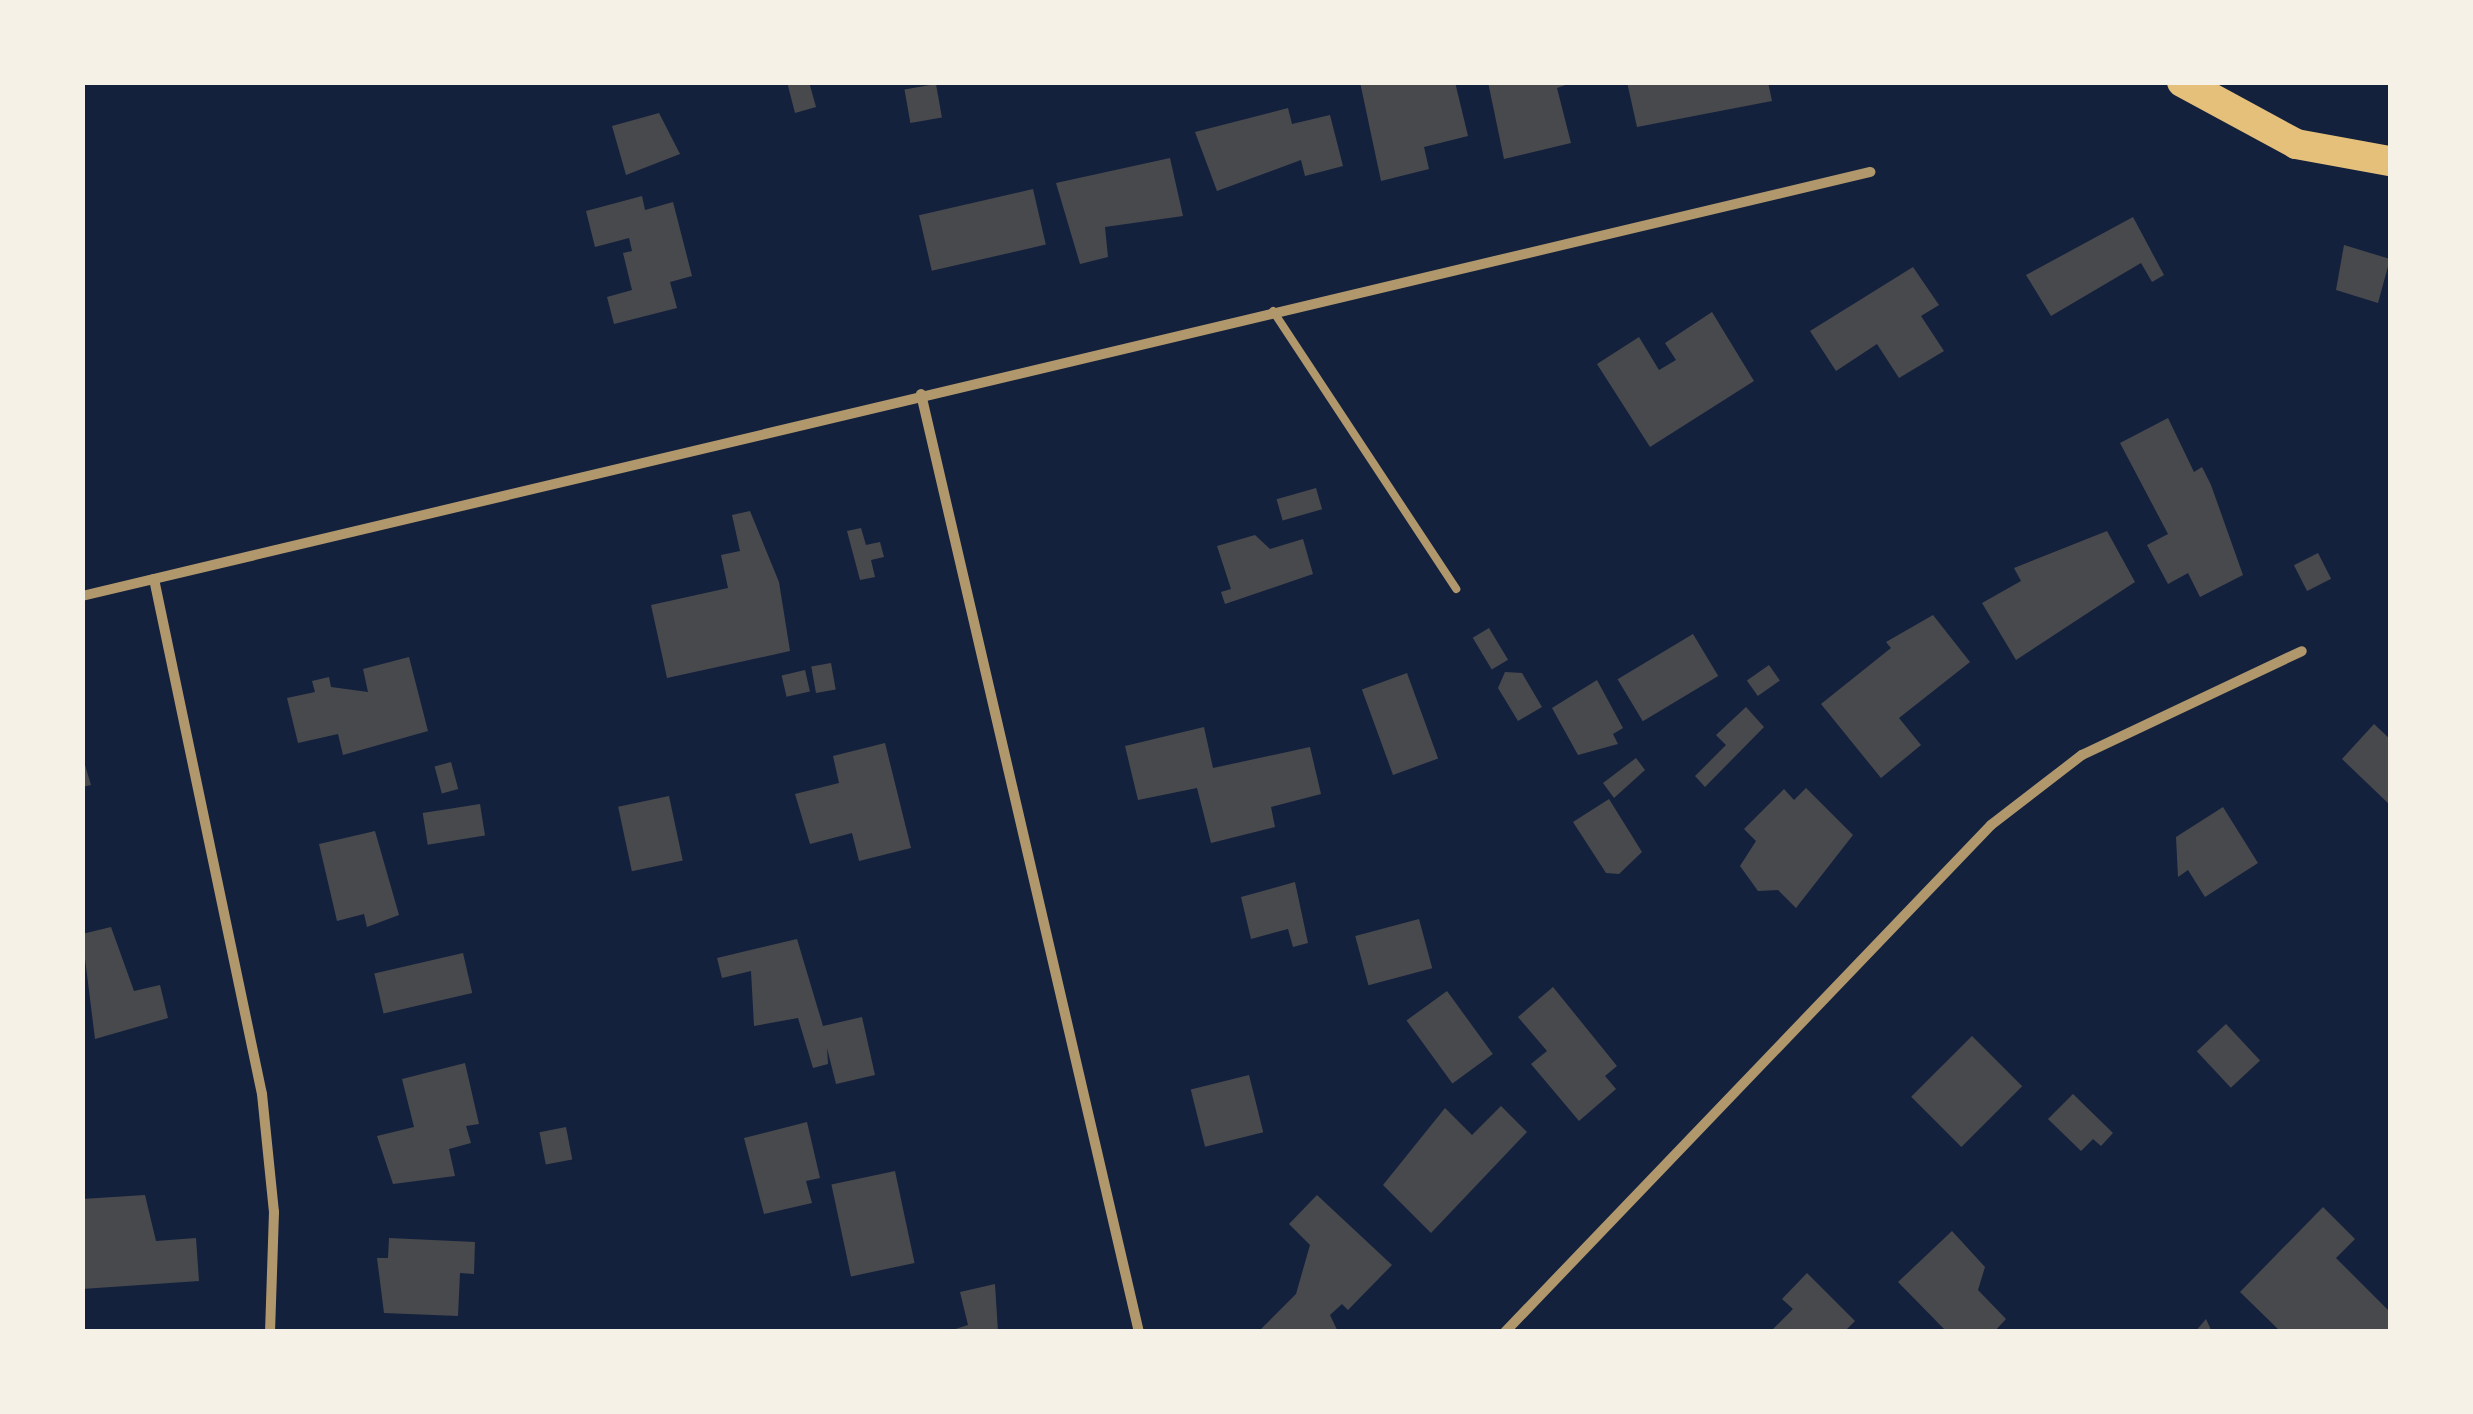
<!DOCTYPE html>
<html>
<head>
<meta charset="utf-8">
<style>
	body { margin:0 }
	#map { position:relative; width:2473px; height:1414px; overflow:hidden; background:#14213d; font-family:"IBM Plex Serif",serif }
	div>[style] { position:absolute }
	[style*='--x'] { left:calc(var(--x)*1px); top:calc(var(--y)*1px); width:calc(var(--w)*1px); rotate:calc(var(--a)*1deg) }
	.building>* { inset:0; background:#48494c; transform-origin:0 0 }
	.service>* { height:8px; margin:-4px; padding:0 4px; transform-origin:4px; border-radius:4px; background:#b1986c }
	.minor>* { height:10px; margin:-5px; padding:0 5px; transform-origin:5px; border-radius:5px; background:#b1986c }
	.motorway>* { height:30px; margin:-15px; padding:0 15px; transform-origin:15px; border-radius:15px; background:#e5c07b }
	span { translate:-50% -50%; white-space:nowrap; text-align:center; line-height:1.15; -webkit-text-stroke:10px #f6f1e7; paint-order:stroke }
	.frame { position:absolute; inset:0; border:85px solid #f6f1e7; pointer-events:none }
</style>
</head>
<body>
<div id="map">
	<div class="building">
		<i style="clip-path:polygon(787px 82px,809px 82px,816px 107px,795px 113px)"></i>
		<i style="clip-path:polygon(1360px 82px,1455px 82px,1468px 136px,1424px 147px,1429px 169px,1381px 181px)"></i>
		<i style="clip-path:polygon(1488px 82px,1574px 82px,1557px 88px,1571px 143px,1504px 159px)"></i>
		<i style="clip-path:polygon(1627px 82px,1768px 82px,1772px 101px,1637px 127px)"></i>
		<i style="left:936px;top:84px;width:34px;height:32px;rotate:80deg"></i>
		<i style="clip-path:polygon(1288px 108px,1292px 124px,1330px 115px,1343px 166px,1305px 176px,1301px 160px,1217px 191px,1195px 132px)"></i>
		<i style="clip-path:polygon(659px 113px,680px 154px,626px 175px,612px 126px)"></i>
		<i style="clip-path:polygon(1170px 158px,1183px 216px,1105px 227px,1108px 257px,1080px 264px,1056px 183px)"></i>
		<i style="left:1033px;top:189px;width:57px;height:117px;rotate:77deg"></i>
		<i style="clip-path:polygon(642px 196px,645px 210px,673px 202px,692px 276px,670px 282px,677px 308px,614px 324px,607px 297px,632px 290px,623px 253px,632px 251px,629px 238px,595px 247px,586px 211px)"></i>
		<i style="clip-path:polygon(2133px 217px,2164px 275px,2152px 282px,2141px 263px,2051px 316px,2026px 275px)"></i>
		<i style="clip-path:polygon(2344px 245px,2390px 259px,2378px 303px,2336px 290px)"></i>
		<i style="clip-path:polygon(1913px 267px,1939px 305px,1921px 316px,1944px 351px,1899px 378px,1877px 344px,1836px 371px,1810px 331px)"></i>
		<i style="clip-path:polygon(1712px 312px,1754px 381px,1650px 447px,1597px 364px,1639px 337px,1659px 370px,1676px 360px,1665px 343px)"></i>
		<i style="clip-path:polygon(2168px 418px,2194px 472px,2202px 467px,2211px 485px,2243px 575px,2200px 597px,2188px 573px,2168px 584px,2147px 545px,2168px 534px,2120px 443px)"></i>
		<i style="left:1316px;top:488px;width:22px;height:41px;rotate:74deg"></i>
		<i style="clip-path:polygon(750px 511px,779px 582px,790px 651px,667px 678px,651px 605px,728px 588px,721px 555px,740px 551px,732px 515px)"></i>
		<i style="clip-path:polygon(861px 528px,866px 545px,880px 542px,884px 557px,871px 560px,875px 577px,860px 580px,847px 531px)"></i>
		<i style="clip-path:polygon(2107px 531px,2135px 582px,2016px 660px,1982px 603px,2021px 581px,2014px 568px)"></i>
		<i style="clip-path:polygon(1255px 535px,1270px 549px,1303px 539px,1313px 574px,1225px 604px,1221px 592px,1231px 589px,1217px 546px)"></i>
		<i style="left:2318px;top:553px;width:29px;height:27px;rotate:63deg"></i>
		<i style="clip-path:polygon(1933px 615px,1970px 662px,1899px 718px,1921px 745px,1881px 778px,1821px 704px,1891px 648px,1886px 642px)"></i>
		<i style="left:1489px;top:628px;width:37px;height:19px;rotate:59deg"></i>
		<i style="left:1693px;top:634px;width:49px;height:88px;rotate:59deg"></i>
		<i style="clip-path:polygon(409px 657px,428px 731px,343px 755px,338px 734px,298px 743px,287px 698px,315px 692px,312px 681px,329px 677px,331px 687px,368px 692px,363px 669px)"></i>
		<i style="left:831px;top:663px;width:27px;height:20px;rotate:80deg"></i>
		<i style="left:1769px;top:665px;width:19px;height:27px;rotate:55deg"></i>
		<i style="left:805px;top:670px;width:22px;height:24px;rotate:77deg"></i>
		<i style="clip-path:polygon(1505px 672px,1522px 673px,1542px 707px,1518px 721px,1498px 688px)"></i>
		<i style="left:1407px;top:673px;width:91px;height:48px;rotate:70deg"></i>
		<i style="clip-path:polygon(1597px 680px,1623px 728px,1613px 734px,1618px 744px,1578px 755px,1552px 708px)"></i>
		<i style="clip-path:polygon(1746px 707px,1764px 727px,1705px 787px,1695px 776px,1726px 745px,1716px 735px)"></i>
		<i style="clip-path:polygon(2374px 724px,2390px 739px,2390px 805px,2342px 759px)"></i>
		<i style="clip-path:polygon(1204px 727px,1213px 768px,1310px 747px,1321px 794px,1271px 807px,1275px 827px,1211px 843px,1197px 788px,1138px 800px,1125px 746px)"></i>
		<i style="clip-path:polygon(885px 743px,911px 848px,859px 861px,852px 833px,810px 844px,795px 794px,839px 783px,833px 756px)"></i>
		<i style="clip-path:polygon(82px 755px,91px 785px,82px 787px)"></i>
		<i style="clip-path:polygon(1636px 758px,1645px 770px,1614px 798px,1603px 783px)"></i>
		<i style="left:451px;top:762px;width:28px;height:17px;rotate:75deg"></i>
		<i style="clip-path:polygon(1806px 788px,1853px 835px,1796px 908px,1778px 890px,1758px 891px,1740px 866px,1756px 841px,1744px 829px,1784px 789px,1794px 800px)"></i>
		<i style="left:669px;top:796px;width:66px;height:52px;rotate:78deg"></i>
		<i style="clip-path:polygon(1609px 799px,1642px 852px,1619px 874px,1606px 873px,1573px 822px)"></i>
		<i style="left:480px;top:804px;width:32px;height:58px;rotate:81deg"></i>
		<i style="clip-path:polygon(2223px 807px,2258px 863px,2205px 897px,2188px 870px,2178px 877px,2176px 837px)"></i>
		<i style="clip-path:polygon(375px 831px,399px 915px,367px 927px,364px 914px,337px 921px,319px 844px)"></i>
		<i style="clip-path:polygon(1295px 882px,1308px 943px,1293px 947px,1288px 929px,1251px 939px,1241px 897px)"></i>
		<i style="left:1419px;top:919px;width:51px;height:66px;rotate:75deg"></i>
		<i style="clip-path:polygon(111px 927px,134px 991px,160px 985px,168px 1018px,95px 1039px,82px 934px)"></i>
		<i style="clip-path:polygon(797px 939px,823px 1026px,862px 1017px,875px 1075px,836px 1084px,827px 1048px,828px 1064px,813px 1068px,798px 1018px,754px 1026px,751px 971px,722px 978px,717px 958px)"></i>
		<i style="left:463px;top:953px;width:41px;height:91px;rotate:77deg"></i>
		<i style="clip-path:polygon(1553px 987px,1617px 1066px,1605px 1076px,1616px 1089px,1579px 1121px,1531px 1064px,1547px 1051px,1518px 1017px)"></i>
		<i style="left:1447px;top:991px;width:78px;height:50px;rotate:54deg"></i>
		<i style="left:2226px;top:1024px;width:50px;height:40px;rotate:47deg"></i>
		<i style="left:1972px;top:1036px;width:71px;height:86px;rotate:45deg"></i>
		<i style="clip-path:polygon(465px 1063px,479px 1124px,466px 1126px,471px 1143px,449px 1149px,455px 1176px,393px 1184px,377px 1136px,414px 1127px,402px 1079px)"></i>
		<i style="left:1249px;top:1075px;width:59px;height:60px;rotate:76deg"></i>
		<i style="clip-path:polygon(2073px 1094px,2113px 1133px,2101px 1146px,2093px 1139px,2081px 1151px,2048px 1119px)"></i>
		<i style="clip-path:polygon(1501px 1106px,1527px 1132px,1431px 1233px,1383px 1185px,1445px 1108px,1472px 1135px)"></i>
		<i style="clip-path:polygon(807px 1122px,820px 1178px,806px 1181px,812px 1203px,764px 1214px,744px 1138px)"></i>
		<i style="left:566px;top:1127px;width:33px;height:27px;rotate:79deg"></i>
		<i style="left:895px;top:1171px;width:94px;height:65px;rotate:78deg"></i>
		<i style="clip-path:polygon(145px 1195px,156px 1241px,196px 1238px,199px 1281px,82px 1289px,82px 1199px)"></i>
		<i style="clip-path:polygon(1317px 1195px,1392px 1265px,1348px 1310px,1342px 1304px,1330px 1315px,1338px 1332px,1258px 1332px,1296px 1294px,1310px 1245px,1289px 1224px)"></i>
		<i style="clip-path:polygon(2323px 1207px,2355px 1239px,2336px 1258px,2390px 1312px,2390px 1332px,2281px 1332px,2240px 1292px)"></i>
		<i style="clip-path:polygon(1952px 1231px,1985px 1267px,1978px 1290px,2006px 1319px,1994px 1332px,1947px 1332px,1898px 1282px)"></i>
		<i style="clip-path:polygon(389px 1238px,475px 1242px,474px 1274px,460px 1273px,458px 1316px,384px 1313px,377px 1258px,388px 1258px)"></i>
		<i style="clip-path:polygon(1807px 1273px,1855px 1321px,1844px 1332px,1770px 1332px,1793px 1309px,1782px 1299px)"></i>
		<i style="clip-path:polygon(995px 1284px,998px 1332px,946px 1332px,968px 1325px,960px 1292px)"></i>
		<i style="clip-path:polygon(2206px 1319px,2212px 1332px,2195px 1332px)"></i>
	</div>
	<div class="service">
		<i style="--x:1273;--y:311;--w:333;--a:56.6"></i>
	</div>
	<div class="minor">
		<i style="--x:921;--y:394;--w:963;--a:76.92"></i>
		<i style="--x:154;--y:579;--w:526;--a:78.16"></i>
		<i style="--x:262;--y:1094;--w:119;--a:84.2"></i>
		<i style="--x:274;--y:1212;--w:120;--a:91.9"></i>
		<i style="--x:82;--y:596;--w:1838;--a:-13.34"></i>
		<i style="--x:1505;--y:1332;--w:702;--a:-46.21"></i>
		<i style="--x:1991;--y:825;--w:115;--a:-37.6"></i>
		<i style="--x:2082;--y:755;--w:243;--a:-25.3"></i>
	</div>
	<div class="motorway">
		<i style="--x:2182;--y:82;--w:130;--a:28.5"></i>
		<i style="--x:2296;--y:144;--w:96;--a:10.3"></i>
	</div>
	<div class="frame"></div>
</div>
</body>
</html>
